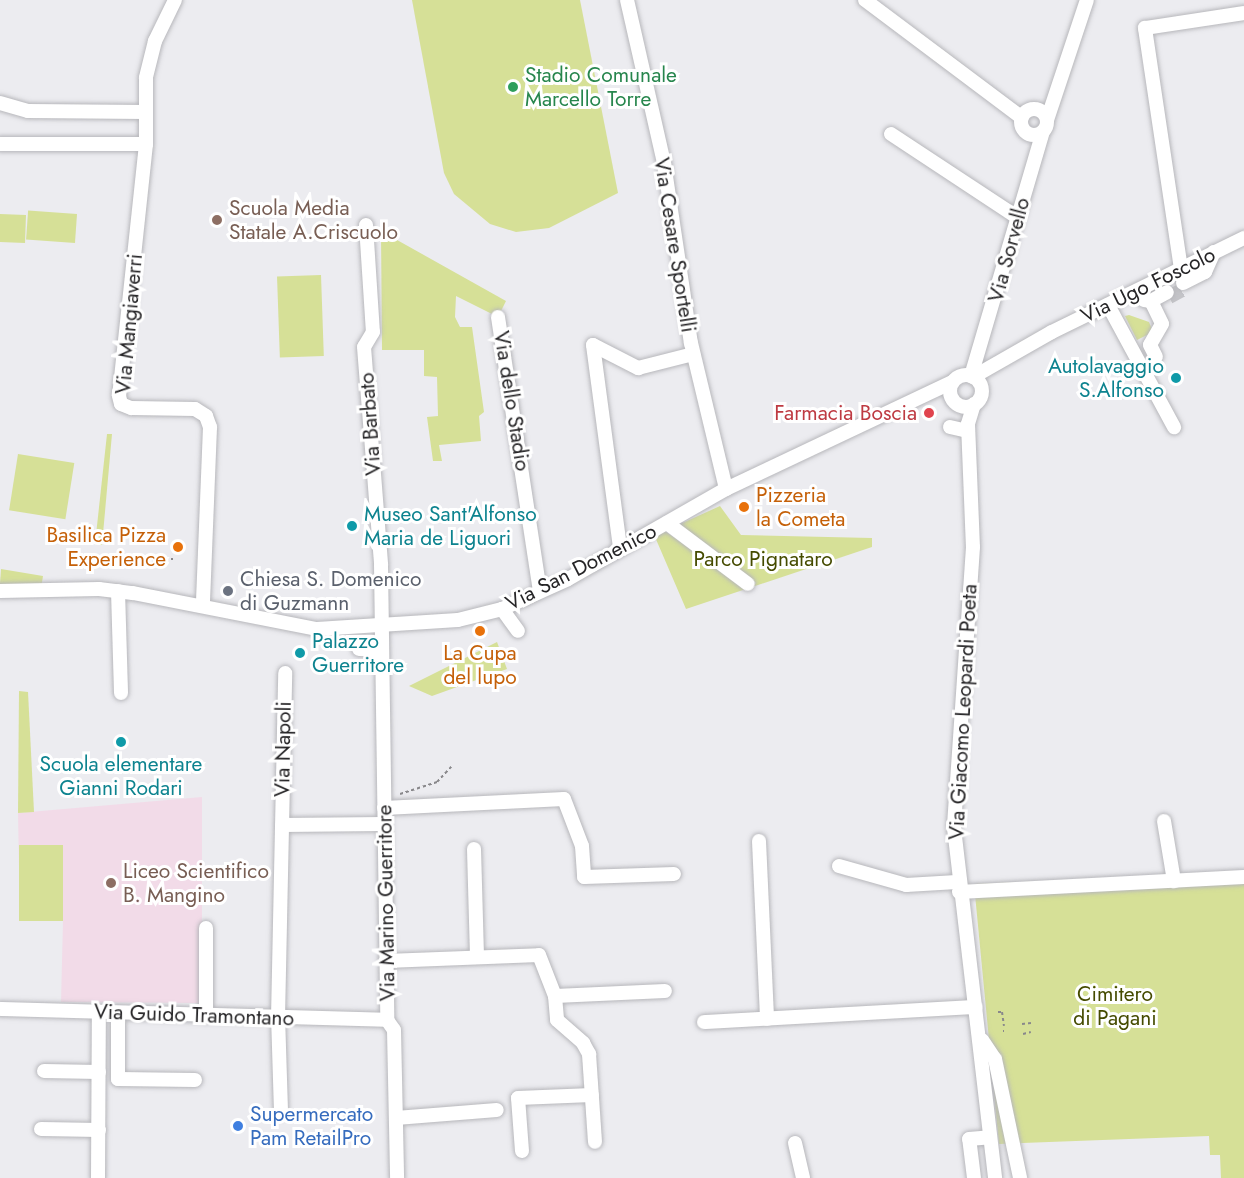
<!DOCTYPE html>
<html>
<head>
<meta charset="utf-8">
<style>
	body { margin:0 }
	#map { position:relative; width:1244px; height:1178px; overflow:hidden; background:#ececf0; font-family:Jost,sans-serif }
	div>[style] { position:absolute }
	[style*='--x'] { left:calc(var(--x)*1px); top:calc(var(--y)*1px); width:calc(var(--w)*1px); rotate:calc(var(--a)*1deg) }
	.education>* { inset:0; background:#f2dbe8 }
	.green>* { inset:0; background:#d6e097; transform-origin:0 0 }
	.minor-tunnel>* { height:14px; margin-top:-7px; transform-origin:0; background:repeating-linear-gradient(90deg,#c4c4c8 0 14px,transparent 0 21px) }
	.path>* { height:2px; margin-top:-1px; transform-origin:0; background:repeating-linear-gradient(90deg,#89888b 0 3px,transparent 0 6px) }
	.roads { filter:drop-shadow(0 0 2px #b7b7bb) drop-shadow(0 0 2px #b7b7bb) }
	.minor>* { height:14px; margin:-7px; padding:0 7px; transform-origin:7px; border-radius:7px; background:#fff }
	.minor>.ring { margin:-7px; padding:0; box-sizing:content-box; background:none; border:14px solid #fff; border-radius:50% }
	.dots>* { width:16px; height:16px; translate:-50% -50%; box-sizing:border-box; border:3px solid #fff; border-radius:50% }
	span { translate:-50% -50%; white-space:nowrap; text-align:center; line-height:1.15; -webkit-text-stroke:6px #fff; paint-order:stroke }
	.leisure-label { font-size:21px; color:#27864d }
	.left { translate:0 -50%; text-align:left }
	.education-label { font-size:21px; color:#785e54 }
	.street-label { font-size:21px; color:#262527 }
	.culture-label { font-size:21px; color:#0d838f }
	.right { translate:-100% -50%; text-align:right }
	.health-label { font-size:21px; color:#be3a42 }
	.food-label { font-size:21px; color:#c56008 }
	.park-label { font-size:21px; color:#454b00 }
	.worship-label { font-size:21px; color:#5b616d }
	.shop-label { font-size:21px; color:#366cbe }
</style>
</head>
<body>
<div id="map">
	<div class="education">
		<i style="clip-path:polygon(202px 797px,202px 1003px,61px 1002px,63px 921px,20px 921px,18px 813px)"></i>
	</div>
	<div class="green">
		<i style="clip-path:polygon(580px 0,618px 193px,549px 228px,516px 232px,490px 224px,454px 194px,444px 173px,412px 0)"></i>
		<i style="left:0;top:214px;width:26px;height:28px;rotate:2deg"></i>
		<i style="left:77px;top:214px;width:29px;height:49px;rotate:94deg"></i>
		<i style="clip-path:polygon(381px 231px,506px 301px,498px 317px,456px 296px,455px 317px,460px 327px,472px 327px,484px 412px,479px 416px,481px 441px,439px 445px,442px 461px,433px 461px,427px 417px,438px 416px,437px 377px,424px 376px,424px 350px,382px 350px)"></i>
		<i style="left:321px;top:275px;width:81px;height:44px;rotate:88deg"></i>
		<i style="clip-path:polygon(1129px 315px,1149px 322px,1153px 332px,1137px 340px,1125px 316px)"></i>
		<i style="clip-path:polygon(107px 434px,112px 434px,102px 545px,95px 544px)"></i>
		<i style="left:18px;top:454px;width:57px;height:57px;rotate:9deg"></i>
		<i style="clip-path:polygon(720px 506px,741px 535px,872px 538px,872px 547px,686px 609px,655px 537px,665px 531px,744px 588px,756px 583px,678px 525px)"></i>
		<i style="clip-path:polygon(1px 569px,43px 576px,41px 588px,0 584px)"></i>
		<i style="clip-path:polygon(497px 642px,507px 669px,432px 696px,409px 686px)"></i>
		<i style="clip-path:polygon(19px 691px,28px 692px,34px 812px,18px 813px)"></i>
		<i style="left:19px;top:845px;width:44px;height:76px"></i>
		<i style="clip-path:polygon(1244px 872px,1244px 1178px,1221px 1178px,1220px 1155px,1210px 1155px,1209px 1136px,999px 1144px,974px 884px)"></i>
	</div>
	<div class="minor-tunnel">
		<i style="--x:1169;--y:297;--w:19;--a:-28"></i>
	</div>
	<div class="path">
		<i style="--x:171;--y:559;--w:2;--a:0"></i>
		<i style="--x:400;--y:794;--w:39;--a:-18"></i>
		<i style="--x:437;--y:782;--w:21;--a:-47"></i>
		<i style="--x:998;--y:1012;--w:4;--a:0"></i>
		<i style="--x:1002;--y:1012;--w:14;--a:82"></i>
		<i style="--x:1022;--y:1024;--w:9;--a:-6"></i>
		<i style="--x:1003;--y:1031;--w:1;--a:0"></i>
		<i style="--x:1023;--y:1034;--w:8;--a:-14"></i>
	</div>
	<div class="roads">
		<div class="minor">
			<i style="--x:175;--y:0;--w:46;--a:116"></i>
			<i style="--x:155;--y:41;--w:38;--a:104"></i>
			<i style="--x:146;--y:78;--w:66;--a:90"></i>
			<i style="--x:146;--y:144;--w:253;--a:96.1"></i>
			<i style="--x:119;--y:396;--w:8;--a:76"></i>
			<i style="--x:121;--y:404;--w:11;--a:22"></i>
			<i style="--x:131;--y:408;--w:64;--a:0.9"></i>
			<i style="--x:195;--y:409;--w:13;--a:32"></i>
			<i style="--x:206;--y:416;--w:12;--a:70"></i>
			<i style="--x:210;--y:427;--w:177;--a:92.3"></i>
			<i style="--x:627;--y:0;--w:167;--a:77.2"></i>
			<i style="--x:664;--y:163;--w:182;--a:81.5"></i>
			<i style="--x:691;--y:343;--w:150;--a:76.5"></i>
			<i style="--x:865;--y:0;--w:196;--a:36.9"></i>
			<i style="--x:0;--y:103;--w:29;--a:16"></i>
			<i style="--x:28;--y:111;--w:118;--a:0.5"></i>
			<i class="ring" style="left:1021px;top:109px;width:12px;height:12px"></i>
			<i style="--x:1047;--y:120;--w:126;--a:-71.6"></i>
			<i style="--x:891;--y:134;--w:151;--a:33.4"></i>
			<i style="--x:0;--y:144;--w:146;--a:0"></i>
			<i style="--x:366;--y:225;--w:107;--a:86.3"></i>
			<i style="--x:373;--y:332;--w:17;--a:121"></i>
			<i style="--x:364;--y:347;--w:219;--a:85.5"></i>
			<i style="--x:381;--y:565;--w:455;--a:89.2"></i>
			<i style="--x:387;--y:1020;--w:12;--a:55"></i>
			<i style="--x:394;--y:1030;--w:148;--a:88.8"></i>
			<i style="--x:1181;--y:269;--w:244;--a:-98.5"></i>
			<i style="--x:1145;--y:28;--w:100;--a:-8.6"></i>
			<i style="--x:1183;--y:283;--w:25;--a:-27"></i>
			<i style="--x:1205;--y:272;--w:22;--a:-66"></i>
			<i style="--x:1144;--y:300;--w:7;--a:8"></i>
			<i style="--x:1151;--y:301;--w:18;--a:-29"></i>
			<i style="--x:1151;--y:301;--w:25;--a:64"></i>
			<i style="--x:1162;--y:324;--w:24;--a:120"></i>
			<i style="--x:1150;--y:345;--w:13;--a:63"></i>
			<i style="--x:1108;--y:305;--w:139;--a:61.6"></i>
			<i style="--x:498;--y:317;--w:277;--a:81.3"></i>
			<i style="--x:593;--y:345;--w:205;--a:82.4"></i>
			<i style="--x:593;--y:345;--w:51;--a:27.1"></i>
			<i style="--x:638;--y:368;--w:57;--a:-14.3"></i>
			<i class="ring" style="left:950px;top:375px;width:18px;height:18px"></i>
			<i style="--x:971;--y:376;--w:255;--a:-73.6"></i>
			<i style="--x:973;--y:377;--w:91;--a:-29.7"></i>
			<i style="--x:1052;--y:332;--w:214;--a:-26.1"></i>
			<i style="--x:974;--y:404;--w:21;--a:107"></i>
			<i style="--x:968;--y:424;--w:123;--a:87.7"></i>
			<i style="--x:973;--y:547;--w:282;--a:93.9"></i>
			<i style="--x:954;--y:828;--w:352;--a:83.3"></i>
			<i style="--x:950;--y:427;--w:18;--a:13"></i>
			<i style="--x:667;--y:523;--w:101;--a:37"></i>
			<i style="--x:0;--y:591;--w:99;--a:-1.2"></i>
			<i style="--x:99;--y:589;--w:34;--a:7"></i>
			<i style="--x:133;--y:593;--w:187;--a:11.1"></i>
			<i style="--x:317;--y:629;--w:141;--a:-3.7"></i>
			<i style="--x:458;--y:620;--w:45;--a:-14"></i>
			<i style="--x:502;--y:609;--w:72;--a:-24.4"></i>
			<i style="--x:568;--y:579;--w:182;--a:-29.7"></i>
			<i style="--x:726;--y:489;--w:250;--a:-25.3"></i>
			<i style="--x:118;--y:591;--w:102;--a:88.3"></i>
			<i style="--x:502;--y:609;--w:27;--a:54"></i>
			<i style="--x:359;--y:649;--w:23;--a:2"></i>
			<i style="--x:384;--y:808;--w:180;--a:-2.9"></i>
			<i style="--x:564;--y:799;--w:50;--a:69"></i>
			<i style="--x:582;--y:846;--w:31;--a:86"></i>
			<i style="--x:584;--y:877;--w:90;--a:-1.9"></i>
			<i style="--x:1164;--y:821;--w:61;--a:80.5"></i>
			<i style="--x:282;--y:825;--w:102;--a:-0.6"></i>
			<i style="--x:759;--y:841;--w:178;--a:87.4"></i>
			<i style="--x:474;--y:849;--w:108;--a:88.4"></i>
			<i style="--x:839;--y:866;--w:70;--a:15.8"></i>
			<i style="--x:906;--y:885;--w:51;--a:-3.4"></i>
			<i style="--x:959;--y:892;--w:285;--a:-3"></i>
			<i style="--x:386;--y:961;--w:153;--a:-2.2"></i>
			<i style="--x:539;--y:955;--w:44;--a:68.7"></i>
			<i style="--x:555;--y:996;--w:110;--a:-2.6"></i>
			<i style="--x:555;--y:996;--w:24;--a:85"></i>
			<i style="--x:557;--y:1020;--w:35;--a:41"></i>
			<i style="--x:583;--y:1043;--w:13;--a:61"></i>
			<i style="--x:589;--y:1054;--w:88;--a:86.1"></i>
			<i style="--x:0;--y:1009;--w:387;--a:1.6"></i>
			<i style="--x:118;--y:1013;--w:66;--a:90"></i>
			<i style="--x:118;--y:1079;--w:77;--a:0.7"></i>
			<i style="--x:206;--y:1016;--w:88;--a:-90"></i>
			<i style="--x:704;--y:1022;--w:272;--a:-3.2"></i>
			<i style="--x:982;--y:1040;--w:23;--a:56"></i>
			<i style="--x:995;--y:1059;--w:122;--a:78.1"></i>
			<i style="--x:44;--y:1071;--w:55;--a:1"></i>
			<i style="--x:281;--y:1111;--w:93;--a:-91.8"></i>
			<i style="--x:278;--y:1018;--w:345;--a:-88.8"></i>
			<i style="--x:396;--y:1118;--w:101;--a:-4.5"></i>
			<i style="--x:41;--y:1129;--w:58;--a:1"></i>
			<i style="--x:795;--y:1143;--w:36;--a:77"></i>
			<i style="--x:522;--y:1151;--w:53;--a:-94.3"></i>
			<i style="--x:518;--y:1098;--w:74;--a:-2.3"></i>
			<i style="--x:98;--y:1178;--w:166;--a:-89.7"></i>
			<i style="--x:974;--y:1178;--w:39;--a:-97"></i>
			<i style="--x:969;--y:1139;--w:21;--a:-5"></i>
		</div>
	</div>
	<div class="dots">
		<i style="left:513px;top:87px;background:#2e9e5b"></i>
		<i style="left:217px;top:220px;background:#8d6e63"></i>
		<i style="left:1176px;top:378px;background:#0f9aa8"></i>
		<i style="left:929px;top:413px;background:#e0444e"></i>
		<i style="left:744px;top:507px;background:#e8710a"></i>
		<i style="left:352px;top:526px;background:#0f9aa8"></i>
		<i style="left:178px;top:547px;background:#e8710a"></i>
		<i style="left:228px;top:591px;background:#6b7280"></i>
		<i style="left:480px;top:631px;background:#e8710a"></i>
		<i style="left:300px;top:653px;background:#0f9aa8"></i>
		<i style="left:121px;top:742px;background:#0f9aa8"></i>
		<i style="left:111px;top:883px;background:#8d6e63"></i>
		<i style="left:238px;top:1126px;background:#3f7fe0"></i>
	</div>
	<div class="leisure-label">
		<span class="left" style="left:525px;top:87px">Stadio Comunale<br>Marcello Torre</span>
	</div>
	<div class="education-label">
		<span class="left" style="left:229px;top:220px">Scuola Media<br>Statale A.Criscuolo</span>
		<span class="left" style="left:123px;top:883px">Liceo Scientifico<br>B. Mangino</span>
	</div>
	<div class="street-label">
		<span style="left:675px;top:245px;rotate:81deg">Via Cesare Sportelli</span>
		<span style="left:1009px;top:250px;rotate:-75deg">Via Sorvello</span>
		<span style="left:1148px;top:285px;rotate:-26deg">Via Ugo Foscolo</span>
		<span style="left:129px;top:324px;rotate:-85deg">Via Mangiaverri</span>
		<span style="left:512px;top:401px;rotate:81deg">Via dello Stadio</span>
		<span style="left:370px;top:424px;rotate:-94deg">Via Barbato</span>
		<span style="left:581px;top:567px;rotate:-27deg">Via San Domenico</span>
		<span style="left:963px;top:712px;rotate:-87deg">Via Giacomo Leopardi Poeta</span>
		<span style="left:283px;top:749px;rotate:-89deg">Via Napoli</span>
		<span style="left:386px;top:903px;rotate:-91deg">Via Marino Guerritore</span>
		<span style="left:194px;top:1015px;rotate:2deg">Via Guido Tramontano</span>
	</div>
	<div class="culture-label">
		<span class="right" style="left:1164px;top:378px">Autolavaggio<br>S.Alfonso</span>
		<span class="left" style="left:364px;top:526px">Museo Sant'Alfonso<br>Maria de Liguori</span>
		<span class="left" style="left:312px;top:653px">Palazzo<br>Guerritore</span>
		<span style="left:121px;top:776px">Scuola elementare<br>Gianni Rodari</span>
	</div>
	<div class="health-label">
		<span class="right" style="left:917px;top:413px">Farmacia Boscia</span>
	</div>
	<div class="food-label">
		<span class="left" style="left:756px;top:507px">Pizzeria<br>la Cometa</span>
		<span class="right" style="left:166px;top:547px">Basilica Pizza<br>Experience</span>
		<span style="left:480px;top:665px">La Cupa<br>del lupo</span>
	</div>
	<div class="park-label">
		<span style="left:763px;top:559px">Parco Pignataro</span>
		<span style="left:1115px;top:1006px">Cimitero<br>di Pagani</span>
	</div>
	<div class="worship-label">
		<span class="left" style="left:240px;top:591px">Chiesa S. Domenico<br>di Guzmann</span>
	</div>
	<div class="shop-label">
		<span class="left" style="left:250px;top:1126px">Supermercato<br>Pam RetailPro</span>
	</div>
</div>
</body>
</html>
